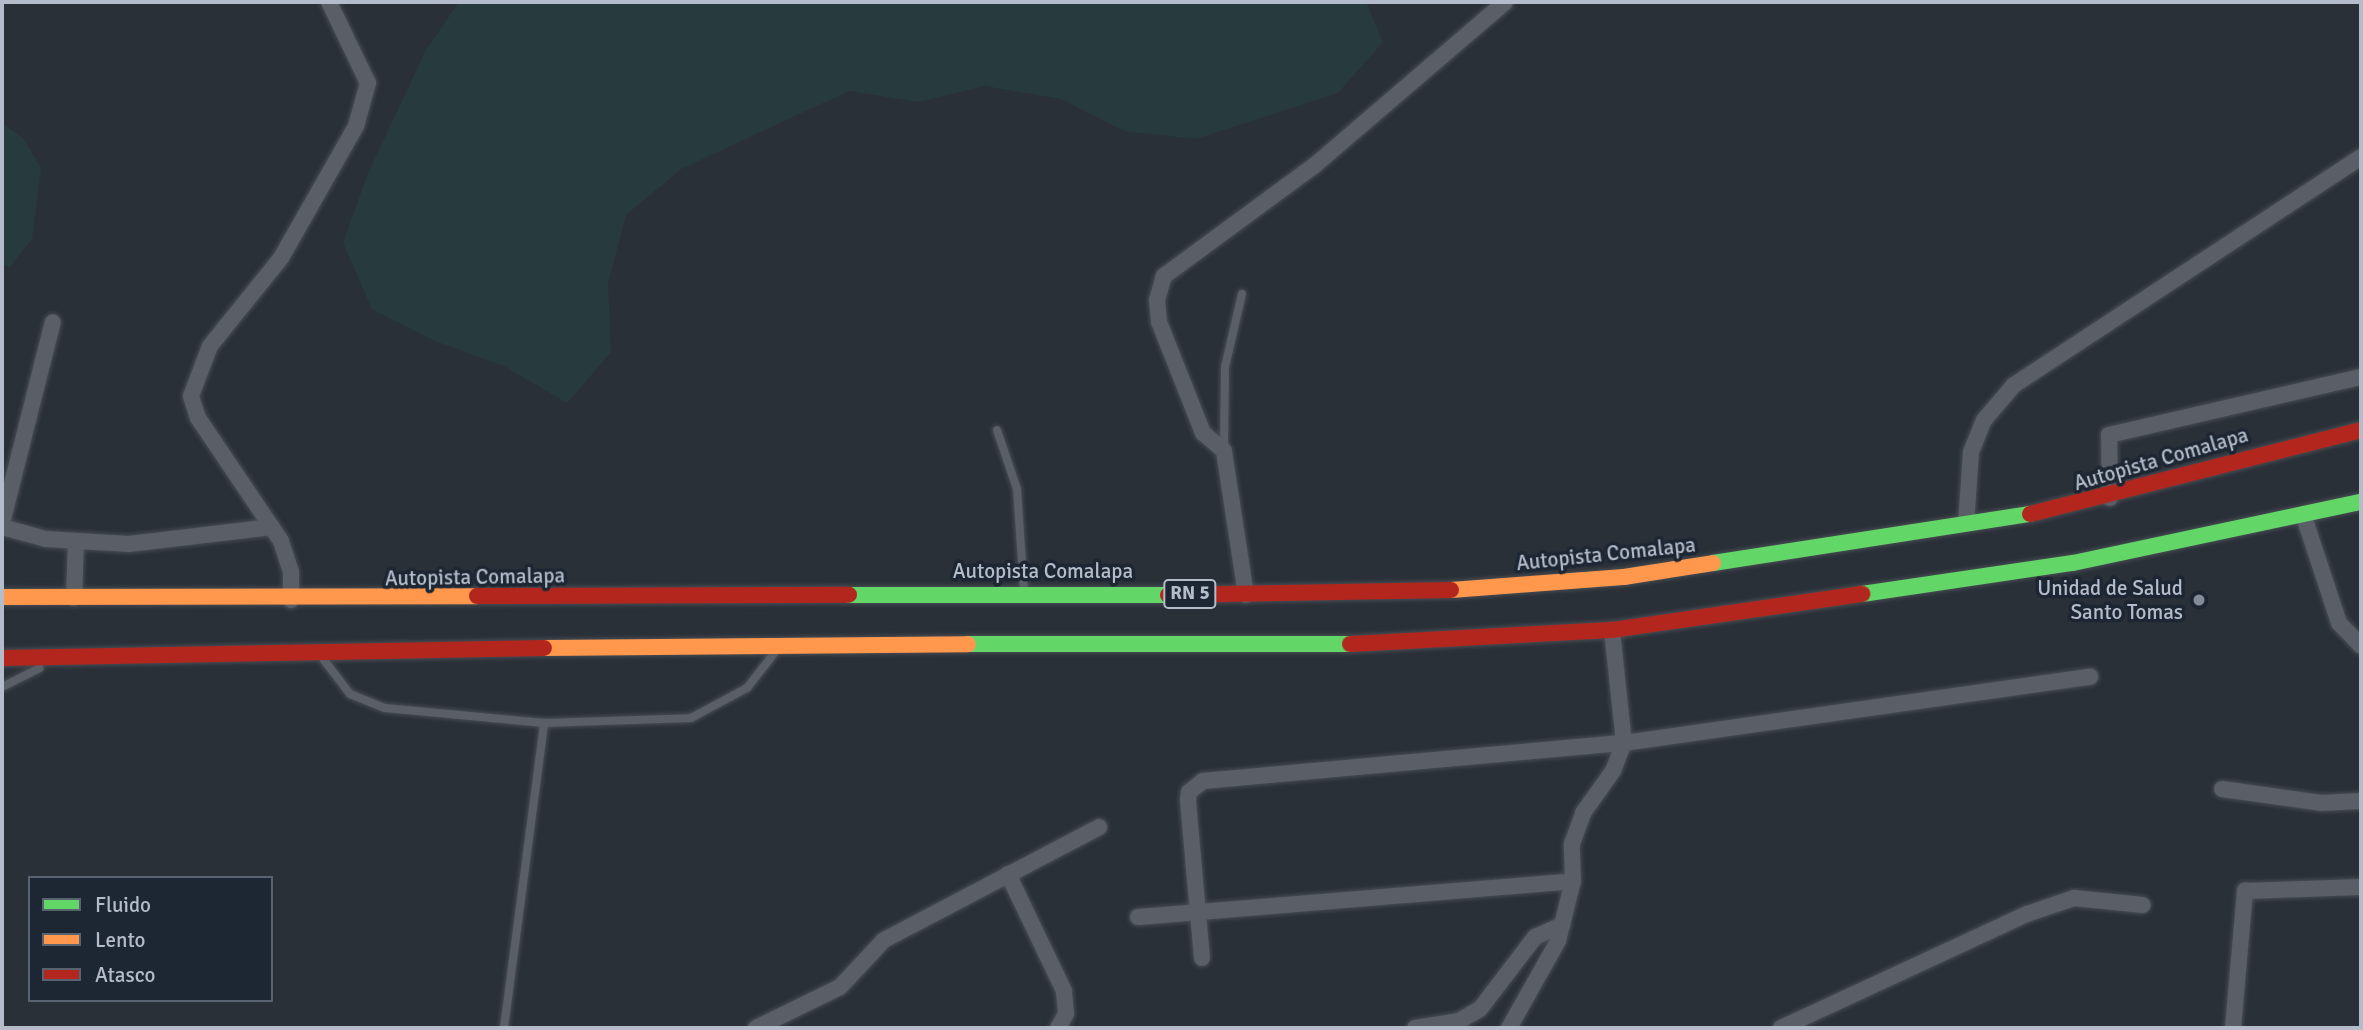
<!DOCTYPE html>
<html>
<head>
<meta charset="utf-8">
<style>
	body { margin:0 }
	#map { position:relative; width:2363px; height:1030px; overflow:hidden; background:#2a3038; font-family:Signika,sans-serif }
	div>[style] { position:absolute }
	[style*='--x'] { left:calc(var(--x)*1px); top:calc(var(--y)*1px); width:calc(var(--w)*1px); rotate:calc(var(--a)*1deg) }
	.green>* { inset:0; background:#273a3e }
	.roads { filter:drop-shadow(0 0 2px #484c53) drop-shadow(0 0 2px #484c53) }
	.lane>* { height:8px; margin:-4px; padding:0 4px; transform-origin:4px; border-radius:4px; background:#5a5e66 }
	.street>* { height:16px; margin:-8px; padding:0 8px; transform-origin:8px; border-radius:8px; background:#5a5e66 }
	.fast>* { height:16px; margin:-8px; padding:0 8px; transform-origin:8px; border-radius:8px; background:#63d668 }
	.slow>* { height:16px; margin:-8px; padding:0 8px; transform-origin:8px; border-radius:8px; background:#ff974d }
	.jam>* { height:16px; margin:-8px; padding:0 8px; transform-origin:8px; border-radius:8px; background:#b3261e }
	.dots>* { width:19px; height:19px; translate:-50% -50%; box-sizing:border-box; border:4px solid #1d2633; border-radius:50% }
	span { translate:-50% -50%; white-space:nowrap; text-align:center; line-height:1.15; -webkit-text-stroke:7px #1d2633; paint-order:stroke }
	.shield-label span { padding:2px 5px; background:#1d2633; border:2px solid; border-radius:5px; -webkit-text-stroke-width:0 }
	.shield-label { font-size:19px; color:#b4bcc9; font-weight:700 }
	.street-label { font-size:21px; color:#b4bcc9 }
	.poi-label { font-size:21px; color:#b4bcc9 }
	.right { translate:-100% -50%; text-align:right }
	.frame { position:absolute; inset:0; border:4px solid #b4bcc9; pointer-events:none }
	.legend { position:absolute; left:28px; top:876px; width:245px; height:126px; box-sizing:border-box; background:#1d2633; border:2px solid #59626f; margin:0; padding:9px 12px; list-style:none; font-size:21px; color:#b4bcc9 }
	.legend li { display:flex; align-items:center; gap:14px; height:35px }
	.legend b { width:35px; border:2px solid #59626f }
</style>
</head>
<body>
<div id="map">
	<div class="green">
		<i style="clip-path:polygon(459px 2px,1366px 2px,1383px 42px,1338px 93px,1196px 139px,1124px 131px,1061px 99px,985px 86px,918px 102px,849px 91px,681px 169px,626px 215px,608px 283px,611px 352px,567px 403px,504px 366px,435px 341px,372px 309px,343px 243px,368px 173px,426px 50px)"></i>
		<i style="clip-path:polygon(2px 123px,23px 138px,41px 168px,32px 239px,10px 267px,2px 265px)"></i>
	</div>
	<div class="roads">
		<div class="lane">
			<i style="--x:997;--y:430;--w:62;--a:71.3"></i>
			<i style="--x:1017;--y:489;--w:102;--a:86.1"></i>
			<i style="--x:1224;--y:448;--w:81;--a:-89.3"></i>
			<i style="--x:1225;--y:367;--w:75;--a:-76.9"></i>
			<i style="--x:324;--y:660;--w:43;--a:52.6"></i>
			<i style="--x:350;--y:694;--w:38;--a:22"></i>
			<i style="--x:385;--y:708;--w:160;--a:5.4"></i>
			<i style="--x:544;--y:723;--w:147;--a:-1.9"></i>
			<i style="--x:691;--y:718;--w:64;--a:-28.2"></i>
			<i style="--x:747;--y:688;--w:47;--a:-51.9"></i>
			<i style="--x:2;--y:687;--w:42;--a:-26.6"></i>
			<i style="--x:504;--y:1028;--w:308;--a:-82.5"></i>
		</div>
		<div class="street">
			<i style="--x:2110;--y:498;--w:63;--a:-90.9"></i>
			<i style="--x:2109;--y:435;--w:259;--a:-13"></i>
			<i style="--x:2303;--y:514;--w:115;--a:71.7"></i>
			<i style="--x:2339;--y:623;--w:32;--a:46"></i>
			<i style="--x:2;--y:523;--w:207;--a:-75.8"></i>
			<i style="--x:1966;--y:524;--w:72;--a:-86"></i>
			<i style="--x:1971;--y:452;--w:35;--a:-68"></i>
			<i style="--x:1984;--y:420;--w:46;--a:-49.4"></i>
			<i style="--x:2014;--y:385;--w:415;--a:-33.3"></i>
			<i style="--x:2;--y:527;--w:46;--a:15.3"></i>
			<i style="--x:46;--y:539;--w:83;--a:3.4"></i>
			<i style="--x:129;--y:544;--w:144;--a:-6.8"></i>
			<i style="--x:1246;--y:595;--w:146;--a:-98.7"></i>
			<i style="--x:1224;--y:451;--w:28;--a:-139"></i>
			<i style="--x:1203;--y:433;--w:119;--a:-111.6"></i>
			<i style="--x:1159;--y:322;--w:22;--a:-95"></i>
			<i style="--x:1157;--y:300;--w:25;--a:-74"></i>
			<i style="--x:1164;--y:276;--w:187;--a:-36.3"></i>
			<i style="--x:1315;--y:165;--w:250;--a:-40.6"></i>
			<i style="--x:74;--y:598;--w:57;--a:-88"></i>
			<i style="--x:291;--y:600;--w:28;--a:-90"></i>
			<i style="--x:291;--y:572;--w:33;--a:-108"></i>
			<i style="--x:281;--y:541;--w:148;--a:-124"></i>
			<i style="--x:198;--y:418;--w:23;--a:-108"></i>
			<i style="--x:191;--y:396;--w:53;--a:-69.2"></i>
			<i style="--x:210;--y:346;--w:113;--a:-51.1"></i>
			<i style="--x:281;--y:258;--w:152;--a:-60.4"></i>
			<i style="--x:356;--y:126;--w:45;--a:-74.4"></i>
			<i style="--x:368;--y:83;--w:90;--a:-115.7"></i>
			<i style="--x:2222;--y:789;--w:100;--a:8"></i>
			<i style="--x:2321;--y:803;--w:40;--a:-2.9"></i>
			<i style="--x:1008;--y:874;--w:130;--a:64.4"></i>
			<i style="--x:1064;--y:991;--w:23;--a:85"></i>
			<i style="--x:1066;--y:1014;--w:16;--a:120"></i>
			<i style="--x:1138;--y:917;--w:436;--a:-4.7"></i>
			<i style="--x:1202;--y:958;--w:159;--a:-95.1"></i>
			<i style="--x:1188;--y:800;--w:8;--a:-83"></i>
			<i style="--x:1189;--y:792;--w:18;--a:-38"></i>
			<i style="--x:1203;--y:781;--w:423;--a:-5.2"></i>
			<i style="--x:1624;--y:743;--w:471;--a:-8.1"></i>
			<i style="--x:756;--y:1028;--w:93;--a:-26"></i>
			<i style="--x:840;--y:987;--w:64;--a:-46.9"></i>
			<i style="--x:884;--y:940;--w:243;--a:-27.7"></i>
			<i style="--x:1415;--y:1028;--w:45;--a:-9"></i>
			<i style="--x:1459;--y:1021;--w:24;--a:-30"></i>
			<i style="--x:1480;--y:1009;--w:91;--a:-52.6"></i>
			<i style="--x:1535;--y:937;--w:30;--a:-24"></i>
			<i style="--x:1509;--y:1028;--w:100;--a:-60.6"></i>
			<i style="--x:1558;--y:941;--w:62;--a:-76"></i>
			<i style="--x:1573;--y:881;--w:37;--a:-92"></i>
			<i style="--x:1572;--y:844;--w:33;--a:-70"></i>
			<i style="--x:1583;--y:813;--w:52;--a:-54.5"></i>
			<i style="--x:1613;--y:771;--w:30;--a:-69"></i>
			<i style="--x:1624;--y:743;--w:114;--a:-96.1"></i>
			<i style="--x:1781;--y:1028;--w:271;--a:-24.9"></i>
			<i style="--x:2027;--y:914;--w:50;--a:-18.8"></i>
			<i style="--x:2074;--y:898;--w:69;--a:5.8"></i>
			<i style="--x:2233;--y:1028;--w:138;--a:-85"></i>
			<i style="--x:2245;--y:891;--w:116;--a:-2"></i>
		</div>
		<div class="fast">
			<i style="--x:1713;--y:563;--w:321;--a:-8.8"></i>
			<i style="--x:1862;--y:594;--w:213;--a:-8.4"></i>
			<i style="--x:2073;--y:563;--w:294;--a:-12"></i>
			<i style="--x:849;--y:595;--w:319;--a:0"></i>
			<i style="--x:968;--y:644;--w:382;--a:0"></i>
		</div>
		<div class="slow">
			<i style="--x:1451;--y:590;--w:173;--a:-4.3"></i>
			<i style="--x:1624;--y:577;--w:90;--a:-8.9"></i>
			<i style="--x:2;--y:597;--w:475;--a:-0.1"></i>
			<i style="--x:544;--y:648;--w:424;--a:-0.5"></i>
		</div>
		<div class="jam">
			<i style="--x:2030;--y:514;--w:341;--a:-14.2"></i>
			<i style="--x:1168;--y:595;--w:283;--a:-1"></i>
			<i style="--x:477;--y:596;--w:372;--a:-0.2"></i>
			<i style="--x:1350;--y:644;--w:262;--a:-3.1"></i>
			<i style="--x:1612;--y:630;--w:253;--a:-8.2"></i>
			<i style="--x:2;--y:658;--w:542;--a:-1.06"></i>
		</div>
	</div>
	<div class="dots">
		<i style="left:2199px;top:600px;background:#848b96"></i>
	</div>
	<div class="shield-label">
		<span style="left:1190px;top:594px">RN 5</span>
	</div>
	<div class="street-label">
		<span style="left:2161px;top:459px;rotate:-16deg">Autopista Comalapa</span>
		<span style="left:1606px;top:554px;rotate:-6deg">Autopista Comalapa</span>
		<span style="left:1043px;top:571px">Autopista Comalapa</span>
		<span style="left:475px;top:577px;rotate:-1deg">Autopista Comalapa</span>
	</div>
	<div class="poi-label">
		<span class="right" style="left:2183px;top:600px">Unidad de Salud<br>Santo Tomas</span>
	</div>
	<div class="frame"></div>
	<ul class="legend">
	<li><b style="height:9px;background:#63d668"></b>Fluido</li>
	<li><b style="height:9px;background:#ff974d"></b>Lento</li>
	<li><b style="height:9px;background:#b3261e"></b>Atasco</li>
	</ul>
</div>
</body>
</html>
